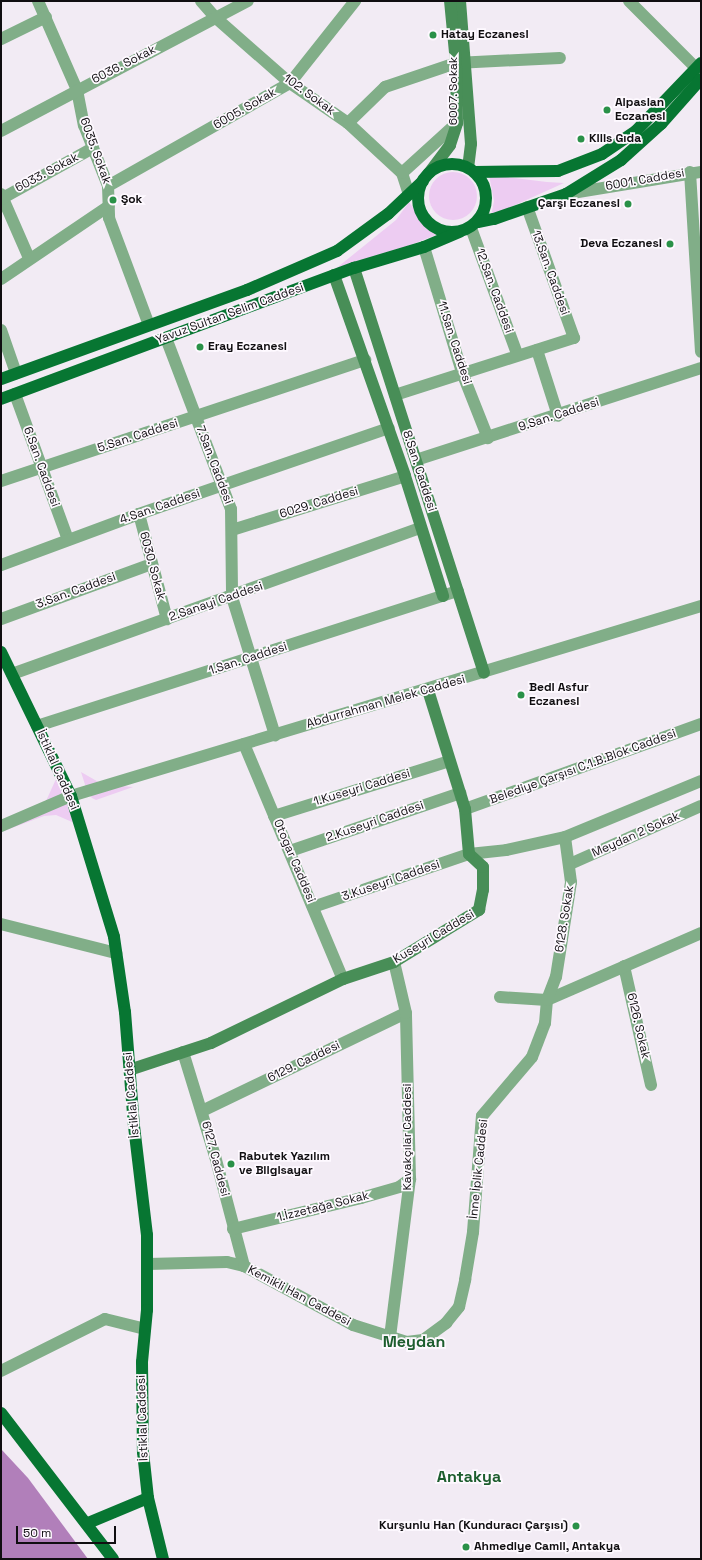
<!DOCTYPE html>
<html>
<head>
<meta charset="utf-8">
<style>
	body { margin:0 }
	#map { position:relative; width:702px; height:1560px; overflow:hidden; background:#f2ebf4; font-family:"Space Grotesk",sans-serif }
	div>[style] { position:absolute }
	[style*='--x'] { left:calc(var(--x)*1px); top:calc(var(--y)*1px); width:calc(var(--w)*1px); rotate:calc(var(--a)*1deg) }
	.green>* { inset:0; background:#edccf2 }
	.round { border-radius:50% }
	.water>* { inset:0; background:#b17fba }
	.street>* { height:12px; margin:-6px; padding:0 6px; transform-origin:6px; border-radius:6px; background:#81ae88 }
	.secondary>* { height:12px; margin:-6px; padding:0 6px; transform-origin:6px; border-radius:6px; background:#488e57 }
	.primary>* { height:12px; margin:-6px; padding:0 6px; transform-origin:6px; border-radius:6px; background:#077632 }
	.primary>.ring { margin:-6px; padding:0; box-sizing:content-box; background:none; border:12px solid #077632; border-radius:50% }
	.dots>* { width:11px; height:11px; translate:-50% -50%; box-sizing:border-box; border:2px solid #fef9ff; border-radius:50% }
	span { translate:-50% -50%; white-space:nowrap; text-align:center; line-height:1.15; -webkit-text-stroke:3.5px #fef9ff; paint-order:stroke }
	.poi-label { font-size:12px; color:#100e11; font-weight:700 }
	.left { translate:0 -50%; text-align:left }
	.right { translate:-100% -50%; text-align:right }
	.street-label { font-size:12px; color:#100e11 }
	.district-label { font-size:16px; color:#1d5d2e; font-weight:700 }
	.frame { position:absolute; inset:0; border:2px solid #100e11; pointer-events:none }
	.scale { position:absolute; left:16px; top:1526px; width:100px; height:18px; box-sizing:border-box; border:2px solid #100e11; border-top:0; padding-left:5px; font-size:12px; line-height:14px; white-space:nowrap; color:#100e11; -webkit-text-stroke:3px #fef9ff; paint-order:stroke }
</style>
</head>
<body>
<div id="map">
	<div class="green">
		<i class="round" style="left:429px;top:172px;width:48px;height:48px"></i>
		<i style="clip-path:polygon(489px 175px,547px 182px,564px 183px,491px 216px,494px 201px)"></i>
		<i style="clip-path:polygon(409px 202px,428px 229px,436px 235px,323px 279px,396px 220px)"></i>
		<i style="clip-path:polygon(61px 768px,79px 825px,56px 815px,44px 816px,1px 832px,1px 827px,46px 801px)"></i>
		<i style="clip-path:polygon(81px 772px,102px 784px,133px 787px,96px 800px,92px 798px,88px 794px)"></i>
	</div>
	<div class="water">
		<i style="clip-path:polygon(1px 1449px,28px 1478px,88px 1559px,1px 1559px)"></i>
	</div>
	<div class="street">
		<i style="--x:38;--y:1;--w:97;--a:66.3"></i>
		<i style="--x:77;--y:90;--w:36;--a:79"></i>
		<i style="--x:84;--y:125;--w:66;--a:68.5"></i>
		<i style="--x:108;--y:186;--w:32;--a:88"></i>
		<i style="--x:109;--y:218;--w:114;--a:69.5"></i>
		<i style="--x:201;--y:1;--w:23;--a:49"></i>
		<i style="--x:216;--y:18;--w:98;--a:41.3"></i>
		<i style="--x:290;--y:83;--w:70;--a:34.6"></i>
		<i style="--x:348;--y:123;--w:74;--a:42.8"></i>
		<i style="--x:402;--y:173;--w:22;--a:72"></i>
		<i style="--x:629;--y:1;--w:96;--a:45"></i>
		<i style="--x:1;--y:39;--w:50;--a:-26.1"></i>
		<i style="--x:348;--y:123;--w:52;--a:-44.2"></i>
		<i style="--x:385;--y:87;--w:75;--a:-18.7"></i>
		<i style="--x:456;--y:63;--w:104;--a:-2.8"></i>
		<i style="--x:1;--y:131;--w:279;--a:-27.8"></i>
		<i style="--x:690;--y:172;--w:180;--a:86.5"></i>
		<i style="--x:402;--y:173;--w:74;--a:-42.3"></i>
		<i style="--x:108;--y:186;--w:209;--a:-29.5"></i>
		<i style="--x:290;--y:83;--w:105;--a:-51.6"></i>
		<i style="--x:1;--y:194;--w:70;--a:66.4"></i>
		<i style="--x:566;--y:194;--w:137;--a:-9.3"></i>
		<i style="--x:1;--y:199;--w:105;--a:-29"></i>
		<i style="--x:471;--y:228;--w:134;--a:69.9"></i>
		<i style="--x:424;--y:247;--w:134;--a:73.1"></i>
		<i style="--x:463;--y:375;--w:68;--a:68.4"></i>
		<i style="--x:1;--y:279;--w:130;--a:-34.1"></i>
		<i style="--x:1;--y:330;--w:46;--a:70.8"></i>
		<i style="--x:166;--y:338;--w:183;--a:69.2"></i>
		<i style="--x:231;--y:509;--w:88;--a:89.3"></i>
		<i style="--x:232;--y:597;--w:145;--a:72.7"></i>
		<i style="--x:537;--y:350;--w:69;--a:72.3"></i>
		<i style="--x:15;--y:394;--w:155;--a:70"></i>
		<i style="--x:395;--y:395;--w:188;--a:-17.7"></i>
		<i style="--x:574;--y:338;--w:139;--a:-109.7"></i>
		<i style="--x:416;--y:460;--w:299;--a:-17.9"></i>
		<i style="--x:1;--y:481;--w:384;--a:-18.4"></i>
		<i style="--x:139;--y:514;--w:109;--a:75.1"></i>
		<i style="--x:232;--y:530;--w:181;--a:-17.3"></i>
		<i style="--x:1;--y:565;--w:147;--a:-20.3"></i>
		<i style="--x:139;--y:514;--w:264;--a:-19"></i>
		<i style="--x:1;--y:619;--w:160;--a:-20.1"></i>
		<i style="--x:12;--y:674;--w:433;--a:-19.7"></i>
		<i style="--x:37;--y:726;--w:442;--a:-17.8"></i>
		<i style="--x:244;--y:744;--w:255;--a:67.2"></i>
		<i style="--x:465;--y:809;--w:251;--a:-19.8"></i>
		<i style="--x:274;--y:816;--w:184;--a:-17.4"></i>
		<i style="--x:1;--y:826;--w:76;--a:-23.2"></i>
		<i style="--x:71;--y:796;--w:658;--a:-16.78"></i>
		<i style="--x:290;--y:851;--w:180;--a:-18.8"></i>
		<i style="--x:570;--y:864;--w:143;--a:-23.9"></i>
		<i style="--x:313;--y:907;--w:165;--a:-18.8"></i>
		<i style="--x:469;--y:854;--w:37;--a:-6"></i>
		<i style="--x:506;--y:850;--w:60;--a:-12.4"></i>
		<i style="--x:565;--y:837;--w:147;--a:-22.4"></i>
		<i style="--x:1;--y:924;--w:119;--a:14.2"></i>
		<i style="--x:624;--y:966;--w:122;--a:77.2"></i>
		<i style="--x:500;--y:997;--w:47;--a:3.7"></i>
		<i style="--x:547;--y:1000;--w:168;--a:-23.5"></i>
		<i style="--x:183;--y:1052;--w:109;--a:72.9"></i>
		<i style="--x:215;--y:1156;--w:114;--a:75.2"></i>
		<i style="--x:202;--y:1111;--w:226;--a:-25.7"></i>
		<i style="--x:233;--y:1229;--w:132;--a:-13.6"></i>
		<i style="--x:361;--y:1198;--w:40;--a:-16"></i>
		<i style="--x:399;--y:1187;--w:14;--a:-36"></i>
		<i style="--x:148;--y:1264;--w:79;--a:-1.5"></i>
		<i style="--x:227;--y:1262;--w:17;--a:13"></i>
		<i style="--x:244;--y:1266;--w:124;--a:28.4"></i>
		<i style="--x:353;--y:1325;--w:57;--a:17.5"></i>
		<i style="--x:407;--y:1342;--w:16;--a:-7"></i>
		<i style="--x:423;--y:1340;--w:29;--a:-36"></i>
		<i style="--x:446;--y:1323;--w:21;--a:-51"></i>
		<i style="--x:459;--y:1307;--w:28;--a:-77"></i>
		<i style="--x:465;--y:1280;--w:49;--a:-80.5"></i>
		<i style="--x:473;--y:1232;--w:116;--a:-85.6"></i>
		<i style="--x:482;--y:1116;--w:77;--a:-49.7"></i>
		<i style="--x:532;--y:1057;--w:36;--a:-69"></i>
		<i style="--x:545;--y:1023;--w:23;--a:-85"></i>
		<i style="--x:547;--y:1000;--w:25;--a:-69"></i>
		<i style="--x:556;--y:977;--w:96;--a:-81"></i>
		<i style="--x:571;--y:882;--w:45;--a:-97.6"></i>
		<i style="--x:390;--y:1337;--w:159;--a:-82.8"></i>
		<i style="--x:410;--y:1179;--w:166;--a:-91.4"></i>
		<i style="--x:406;--y:1013;--w:52;--a:-103.2"></i>
		<i style="--x:1;--y:1371;--w:116;--a:-26.6"></i>
		<i style="--x:105;--y:1319;--w:41;--a:14"></i>
	</div>
	<div class="secondary">
		<i style="--x:460;--y:1;--w:143;--a:85.6"></i>
		<i style="--x:471;--y:144;--w:23;--a:97"></i>
		<i style="--x:429;--y:173;--w:35;--a:-53"></i>
		<i style="--x:450;--y:145;--w:23;--a:-72"></i>
		<i style="--x:457;--y:123;--w:60;--a:-91"></i>
		<i style="--x:456;--y:63;--w:62;--a:-95.5"></i>
		<i style="--x:354;--y:268;--w:425;--a:72.2"></i>
		<i style="--x:334;--y:275;--w:213;--a:70.5"></i>
		<i style="--x:405;--y:476;--w:126;--a:72.4"></i>
		<i style="--x:129;--y:1070;--w:86;--a:-18.2"></i>
		<i style="--x:211;--y:1043;--w:147;--a:-25.9"></i>
		<i style="--x:343;--y:979;--w:54;--a:-18.4"></i>
		<i style="--x:394;--y:962;--w:100;--a:-31.5"></i>
		<i style="--x:479;--y:910;--w:20;--a:-79"></i>
		<i style="--x:483;--y:890;--w:23;--a:-90"></i>
		<i style="--x:483;--y:867;--w:19;--a:-137"></i>
		<i style="--x:469;--y:854;--w:45;--a:-95.1"></i>
		<i style="--x:465;--y:809;--w:125;--a:-107.3"></i>
	</div>
	<div class="primary">
		<i class="ring" style="left:418px;top:164px;width:56px;height:56px"></i>
		<i style="--x:475;--y:172;--w:83;--a:-0.7"></i>
		<i style="--x:558;--y:171;--w:47;--a:-21.1"></i>
		<i style="--x:602;--y:154;--w:41;--a:-34.1"></i>
		<i style="--x:636;--y:131;--w:94;--a:-46.3"></i>
		<i style="--x:478;--y:222;--w:16;--a:-11"></i>
		<i style="--x:494;--y:219;--w:76;--a:-19.1"></i>
		<i style="--x:566;--y:194;--w:65;--a:-31.7"></i>
		<i style="--x:621;--y:160;--w:54;--a:-42"></i>
		<i style="--x:661;--y:124;--w:60;--a:-48.4"></i>
		<i style="--x:1;--y:379;--w:262;--a:-19.9"></i>
		<i style="--x:247;--y:290;--w:98;--a:-23.4"></i>
		<i style="--x:337;--y:251;--w:63;--a:-36"></i>
		<i style="--x:388;--y:214;--w:48;--a:-43.3"></i>
		<i style="--x:1;--y:399;--w:377;--a:-20.4"></i>
		<i style="--x:354;--y:268;--w:73;--a:-16.7"></i>
		<i style="--x:424;--y:247;--w:39;--a:-23"></i>
		<i style="--x:1;--y:652;--w:160;--a:64.1"></i>
		<i style="--x:71;--y:796;--w:147;--a:73"></i>
		<i style="--x:114;--y:937;--w:76;--a:81.7"></i>
		<i style="--x:125;--y:1012;--w:114;--a:85.5"></i>
		<i style="--x:134;--y:1126;--w:110;--a:83.2"></i>
		<i style="--x:147;--y:1235;--w:75;--a:90"></i>
		<i style="--x:147;--y:1310;--w:52;--a:95.5"></i>
		<i style="--x:142;--y:1362;--w:90;--a:89.4"></i>
		<i style="--x:143;--y:1452;--w:46;--a:83.8"></i>
		<i style="--x:148;--y:1498;--w:63;--a:76.2"></i>
		<i style="--x:1;--y:1413;--w:184;--a:52.5"></i>
		<i style="--x:88;--y:1523;--w:65;--a:-22.6"></i>
	</div>
	<div class="dots">
		<i style="left:433px;top:35px;background:#2a9148"></i>
		<i style="left:607px;top:110px;background:#2a9148"></i>
		<i style="left:581px;top:139px;background:#2a9148"></i>
		<i style="left:113px;top:200px;background:#2a9148"></i>
		<i style="left:628px;top:204px;background:#2a9148"></i>
		<i style="left:670px;top:244px;background:#2a9148"></i>
		<i style="left:200px;top:347px;background:#2a9148"></i>
		<i style="left:521px;top:695px;background:#2a9148"></i>
		<i style="left:231px;top:1164px;background:#2a9148"></i>
		<i style="left:576px;top:1526px;background:#2a9148"></i>
		<i style="left:466px;top:1547px;background:#2a9148"></i>
	</div>
	<div class="poi-label">
		<span class="left" style="left:441px;top:35px">Hatay Eczanesi</span>
		<span class="left" style="left:615px;top:110px">Alpaslan<br>Eczanesi</span>
		<span class="left" style="left:589px;top:139px">Kilis Gıda</span>
		<span class="left" style="left:121px;top:200px">Şok</span>
		<span class="right" style="left:620px;top:204px">Çarşı Eczanesi</span>
		<span class="right" style="left:662px;top:244px">Deva Eczanesi</span>
		<span class="left" style="left:208px;top:347px">Eray Eczanesi</span>
		<span class="left" style="left:529px;top:695px">Bedi Asfur<br>Eczanesi</span>
		<span class="left" style="left:239px;top:1164px">Rabutek Yazılım<br>ve Bilgisayar</span>
		<span class="right" style="left:568px;top:1526px">Kurşunlu Han (Kunduracı Çarşısı)</span>
		<span class="left" style="left:474px;top:1547px">Ahmediye Camii, Antakya</span>
	</div>
	<div class="street-label">
		<span style="left:124px;top:65px;rotate:-27deg">6036. Sokak</span>
		<span style="left:454px;top:91px;rotate:-90deg">6007. Sokak</span>
		<span style="left:309px;top:95px;rotate:36deg">102. Sokak</span>
		<span style="left:245px;top:109px;rotate:-30deg">6005. Sokak</span>
		<span style="left:95px;top:151px;rotate:70deg">6035. Sokak</span>
		<span style="left:47px;top:173px;rotate:-28deg">6033. Sokak</span>
		<span style="left:645px;top:180px;rotate:-10deg">6001. Caddesi</span>
		<span style="left:550px;top:273px;rotate:70deg">13.San. Caddesi</span>
		<span style="left:494px;top:291px;rotate:70deg">12.San. Caddesi</span>
		<span style="left:230px;top:314px;rotate:-20deg">Yavuz Sultan Selim Caddesi</span>
		<span style="left:454px;top:343px;rotate:72deg">11.San. Caddesi</span>
		<span style="left:559px;top:415px;rotate:-18deg">9.San. Caddesi</span>
		<span style="left:138px;top:436px;rotate:-18deg">5.San. Caddesi</span>
		<span style="left:214px;top:465px;rotate:69deg">7.San. Caddesi</span>
		<span style="left:41px;top:467px;rotate:70deg">6.San. Caddesi</span>
		<span style="left:419px;top:471px;rotate:72deg">8.San. Caddesi</span>
		<span style="left:319px;top:503px;rotate:-17deg">6029. Caddesi</span>
		<span style="left:160px;top:507px;rotate:-19deg">4.San. Caddesi</span>
		<span style="left:152px;top:566px;rotate:75deg">6030. Sokak</span>
		<span style="left:76px;top:591px;rotate:-20deg">3.San. Caddesi</span>
		<span style="left:216px;top:602px;rotate:-19deg">2.Sanayi Caddesi</span>
		<span style="left:248px;top:659px;rotate:-18deg">1.San. Caddesi</span>
		<span style="left:386px;top:702px;rotate:-16deg">Abdurrahman Melek Caddesi</span>
		<span style="left:583px;top:767px;rotate:-20deg">Belediye Çarşısı C.1.B.Blok Caddesi</span>
		<span style="left:57px;top:770px;rotate:66deg">İstiklal Caddesi</span>
		<span style="left:362px;top:788px;rotate:-17deg">1.Kuseyri Caddesi</span>
		<span style="left:375px;top:822px;rotate:-19deg">2.Kuseyri Caddesi</span>
		<span style="left:636px;top:835px;rotate:-24deg">Meydan 2 Sokak</span>
		<span style="left:294px;top:861px;rotate:67deg">Otogar Caddesi</span>
		<span style="left:391px;top:881px;rotate:-19deg">3.Kuseyri Caddesi</span>
		<span style="left:565px;top:919px;rotate:-81deg">6128. Sokak</span>
		<span style="left:434px;top:937px;rotate:-31deg">Kuseyri Caddesi</span>
		<span style="left:638px;top:1026px;rotate:77deg">6126. Sokak</span>
		<span style="left:304px;top:1062px;rotate:-26deg">6129. Caddesi</span>
		<span style="left:132px;top:1095px;rotate:-95deg">İstiklal Caddesi</span>
		<span style="left:408px;top:1137px;rotate:-90deg">Kavakçılar Caddesi</span>
		<span style="left:215px;top:1159px;rotate:75deg">6127. Caddesi</span>
		<span style="left:479px;top:1169px;rotate:-84deg">İnne İplik Caddesi</span>
		<span style="left:323px;top:1207px;rotate:-14deg">1.İzzetağa Sokak</span>
		<span style="left:299px;top:1296px;rotate:28deg">Kemikli Han Caddesi</span>
		<span style="left:143px;top:1418px;rotate:-92deg">İstiklal Caddesi</span>
	</div>
	<div class="district-label">
		<span style="left:414px;top:1342px">Meydan</span>
		<span style="left:469px;top:1477px">Antakya</span>
	</div>
	<div class="frame"></div>
	<div class="scale">50 m</div>
</div>
</body>
</html>
